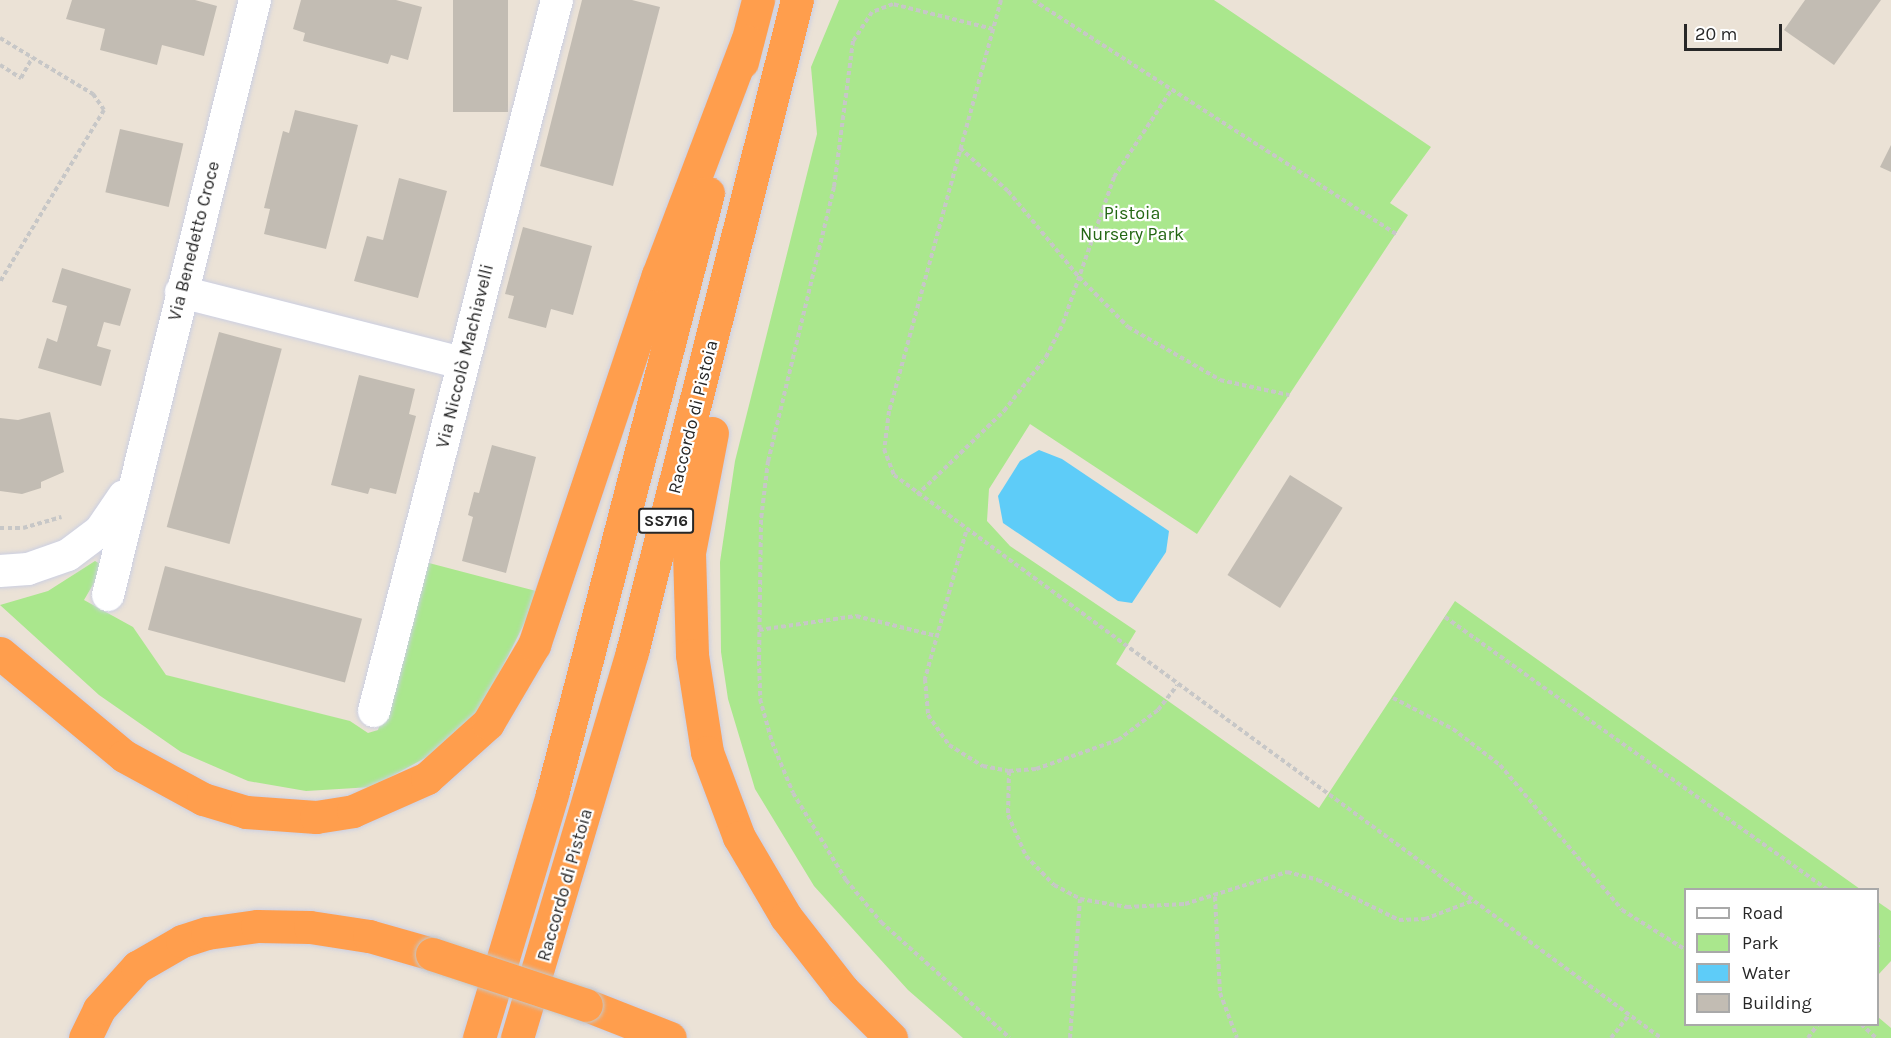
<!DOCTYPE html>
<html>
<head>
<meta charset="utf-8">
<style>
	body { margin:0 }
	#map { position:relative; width:1891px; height:1038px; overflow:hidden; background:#ebe2d6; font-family:Karla,sans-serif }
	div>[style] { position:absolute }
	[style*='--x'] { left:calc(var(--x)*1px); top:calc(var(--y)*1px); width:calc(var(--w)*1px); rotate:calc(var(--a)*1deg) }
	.green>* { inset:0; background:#aae78d }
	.water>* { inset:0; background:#5eccf8 }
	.building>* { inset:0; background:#c2bcb3; transform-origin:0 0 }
	.path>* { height:4px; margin-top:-2px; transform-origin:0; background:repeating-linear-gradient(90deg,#c7c7c7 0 4.5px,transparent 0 7.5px) }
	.roads { filter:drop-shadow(0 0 2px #cbcfe2) drop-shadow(0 0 2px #cbcfe2) }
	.street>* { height:32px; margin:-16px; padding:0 16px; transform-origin:16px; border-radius:16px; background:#fff }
	.highway>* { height:33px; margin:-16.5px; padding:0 16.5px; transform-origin:16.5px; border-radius:16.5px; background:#ff9e4d }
	.bridges { filter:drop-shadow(0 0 2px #c7c7c7) drop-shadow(0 0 2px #c7c7c7) }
	.highway-bridge>* { height:33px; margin:-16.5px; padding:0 16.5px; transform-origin:16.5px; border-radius:16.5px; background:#ff9e4d }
	span { translate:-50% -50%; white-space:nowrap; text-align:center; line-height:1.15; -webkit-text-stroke:4.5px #fff; paint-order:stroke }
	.shield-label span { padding:2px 4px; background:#fff; border:2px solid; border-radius:4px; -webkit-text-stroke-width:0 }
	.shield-label { font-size:16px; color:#272727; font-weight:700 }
	.park-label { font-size:18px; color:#236713 }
	.street-label { font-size:18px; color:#272727 }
	.legend { position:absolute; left:1684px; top:888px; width:195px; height:138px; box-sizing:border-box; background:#fff; border:2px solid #a9a9a9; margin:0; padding:8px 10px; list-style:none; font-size:18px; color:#272727 }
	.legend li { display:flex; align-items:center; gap:12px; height:30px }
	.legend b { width:30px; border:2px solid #a9a9a9 }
	.scale { position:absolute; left:1684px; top:24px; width:98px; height:27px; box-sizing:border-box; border:3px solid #272727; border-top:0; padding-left:8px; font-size:18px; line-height:21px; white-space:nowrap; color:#272727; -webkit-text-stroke:4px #fff; paint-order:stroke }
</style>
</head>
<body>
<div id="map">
	<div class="green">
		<i style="clip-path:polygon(839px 0,1214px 0,1431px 147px,1390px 203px,1408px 215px,1197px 534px,1030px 424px,989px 489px,987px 521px,1010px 546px,1136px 631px,1116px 664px,1319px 808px,1455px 601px,1860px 889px,1686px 890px,1686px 1024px,1878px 1024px,1878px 1017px,1891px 1028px,1891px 1038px,963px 1038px,908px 990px,814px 886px,755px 789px,728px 699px,721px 652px,720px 562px,735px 461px,817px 134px,811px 67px)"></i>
		<i style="clip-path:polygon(95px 561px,104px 566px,84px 600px,133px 627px,166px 675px,350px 721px,368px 733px,378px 730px,429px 563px,540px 592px,483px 706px,438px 751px,372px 787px,306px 791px,248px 781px,181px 752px,99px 695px,0 605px,48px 591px)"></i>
		<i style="clip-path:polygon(1878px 902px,1891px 911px,1891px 961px,1878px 975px)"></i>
	</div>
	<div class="water">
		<i style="clip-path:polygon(1039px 450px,1062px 459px,1169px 531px,1166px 552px,1132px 603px,1118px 601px,1003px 523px,998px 496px,1020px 461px)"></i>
	</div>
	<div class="building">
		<i style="clip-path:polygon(72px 0,195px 0,217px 6px,204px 56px,162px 45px,157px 65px,100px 50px,105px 29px,66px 19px)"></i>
		<i style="clip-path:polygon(301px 0,396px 0,422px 7px,408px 60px,391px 55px,388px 64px,303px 41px,305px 33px,293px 29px)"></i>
		<i style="left:453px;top:0;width:55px;height:112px"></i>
		<i style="clip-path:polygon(582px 0,632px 0,660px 7px,613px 186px,540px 166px)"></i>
		<i style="clip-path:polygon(1805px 0,1881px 0,1834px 65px,1784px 30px)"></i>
		<i style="clip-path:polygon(295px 110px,358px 125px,326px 249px,264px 234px,270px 209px,264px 208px,283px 131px,289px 133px)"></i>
		<i style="left:120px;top:129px;width:65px;height:65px;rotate:13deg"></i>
		<i style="clip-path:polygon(1891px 145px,1891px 172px,1880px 167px)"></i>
		<i style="clip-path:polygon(399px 178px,447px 191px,418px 298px,354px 281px,367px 236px,383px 240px)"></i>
		<i style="clip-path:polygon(523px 227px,592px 246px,573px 315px,551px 309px,546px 328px,508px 318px,514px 296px,505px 294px)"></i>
		<i style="clip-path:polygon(62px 268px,131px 289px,120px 326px,104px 322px,97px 346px,111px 350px,101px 386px,38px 368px,47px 338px,57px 342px,67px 306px,52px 302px)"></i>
		<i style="left:219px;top:332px;width:65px;height:202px;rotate:15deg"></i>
		<i style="clip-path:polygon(359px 375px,415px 389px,409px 414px,416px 416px,396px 494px,370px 488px,368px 494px,331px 485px)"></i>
		<i style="clip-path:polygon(50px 412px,64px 472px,41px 482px,41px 488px,22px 494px,0 491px,0 418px,18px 420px)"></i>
		<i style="clip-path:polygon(492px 445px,536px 457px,506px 573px,462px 561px,473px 517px,468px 515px,474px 492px,479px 493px)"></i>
		<i style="left:1290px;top:475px;width:62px;height:118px;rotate:32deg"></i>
		<i style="left:165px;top:566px;width:204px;height:66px;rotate:15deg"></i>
	</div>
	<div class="path">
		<i style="--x:1001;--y:0;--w:426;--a:105.2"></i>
		<i style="--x:889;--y:411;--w:38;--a:97"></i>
		<i style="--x:884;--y:449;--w:28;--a:69"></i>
		<i style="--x:894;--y:475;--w:951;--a:36.28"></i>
		<i style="--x:1033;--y:0;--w:432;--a:32.8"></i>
		<i style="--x:993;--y:29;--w:103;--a:-166"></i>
		<i style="--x:893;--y:4;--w:22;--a:159"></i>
		<i style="--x:872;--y:12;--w:35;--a:123"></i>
		<i style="--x:853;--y:41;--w:147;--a:97.4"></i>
		<i style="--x:834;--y:187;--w:282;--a:103.5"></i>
		<i style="--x:768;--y:461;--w:59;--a:96.8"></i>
		<i style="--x:761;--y:520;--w:141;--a:90.8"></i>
		<i style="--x:759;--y:661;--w:38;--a:88"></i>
		<i style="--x:760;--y:699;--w:45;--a:74.4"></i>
		<i style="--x:772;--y:742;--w:55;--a:67.6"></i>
		<i style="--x:793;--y:793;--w:102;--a:58.7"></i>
		<i style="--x:846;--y:880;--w:55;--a:50.2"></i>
		<i style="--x:881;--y:922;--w:173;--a:42"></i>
		<i style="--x:0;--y:38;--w:109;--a:31.1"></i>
		<i style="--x:93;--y:94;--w:19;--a:55"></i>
		<i style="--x:104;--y:110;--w:201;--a:121.2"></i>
		<i style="--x:0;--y:65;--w:25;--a:32"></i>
		<i style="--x:21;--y:78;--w:23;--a:-61"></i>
		<i style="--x:960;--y:148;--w:64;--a:41.9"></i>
		<i style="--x:1008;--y:191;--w:112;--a:50.5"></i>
		<i style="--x:1079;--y:277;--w:70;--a:45.6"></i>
		<i style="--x:1128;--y:327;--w:106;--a:29.9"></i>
		<i style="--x:1220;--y:380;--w:71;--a:12.3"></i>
		<i style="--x:917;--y:495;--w:121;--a:-44"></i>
		<i style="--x:1004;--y:411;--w:68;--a:-52.1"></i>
		<i style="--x:1046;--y:357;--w:38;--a:-63"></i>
		<i style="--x:1063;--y:323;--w:155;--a:-70.7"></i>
		<i style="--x:1114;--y:177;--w:105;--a:-56.6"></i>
		<i style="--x:0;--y:528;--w:23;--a:0"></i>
		<i style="--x:23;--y:528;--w:40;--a:-16"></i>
		<i style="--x:966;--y:532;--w:153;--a:105.6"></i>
		<i style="--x:925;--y:679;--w:36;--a:85"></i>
		<i style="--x:928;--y:715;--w:37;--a:55"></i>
		<i style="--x:949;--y:745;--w:40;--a:32"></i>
		<i style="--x:983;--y:766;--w:26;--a:11"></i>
		<i style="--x:1009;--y:771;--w:27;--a:-4"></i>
		<i style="--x:1036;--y:769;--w:87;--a:-19.5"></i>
		<i style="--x:1118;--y:740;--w:50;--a:-36.9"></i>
		<i style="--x:1158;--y:710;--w:31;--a:-52"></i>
		<i style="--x:1445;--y:617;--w:470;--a:35.5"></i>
		<i style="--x:759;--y:630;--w:98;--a:-8.2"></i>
		<i style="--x:856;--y:616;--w:83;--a:13.9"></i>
		<i style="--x:1393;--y:698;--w:68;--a:27.3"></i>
		<i style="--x:1453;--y:729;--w:59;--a:37.5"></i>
		<i style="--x:1500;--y:765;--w:189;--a:49.9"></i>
		<i style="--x:1622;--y:910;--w:75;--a:32"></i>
		<i style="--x:1009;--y:771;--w:44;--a:91.3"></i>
		<i style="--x:1008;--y:815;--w:45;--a:66.3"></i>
		<i style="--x:1026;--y:856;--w:40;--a:46"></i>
		<i style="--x:1054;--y:885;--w:30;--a:28"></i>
		<i style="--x:1080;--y:899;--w:48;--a:9.7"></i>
		<i style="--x:1127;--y:907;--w:58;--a:-3"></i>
		<i style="--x:1185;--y:904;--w:107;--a:-17.4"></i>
		<i style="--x:1287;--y:872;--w:32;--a:14"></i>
		<i style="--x:1318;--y:880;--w:90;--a:26.3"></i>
		<i style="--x:1399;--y:920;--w:26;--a:-2"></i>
		<i style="--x:1425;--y:919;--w:50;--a:-21"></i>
		<i style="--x:1215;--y:897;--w:96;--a:87"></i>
		<i style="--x:1220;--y:993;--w:48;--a:69.3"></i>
		<i style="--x:1878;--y:930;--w:17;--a:90"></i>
		<i style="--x:1861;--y:1024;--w:21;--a:43"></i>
		<i style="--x:1070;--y:1038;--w:139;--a:-85.9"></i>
		<i style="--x:1611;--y:1038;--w:29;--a:-52"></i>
		<i style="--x:1808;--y:1038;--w:17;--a:-54"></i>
	</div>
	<div class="roads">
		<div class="street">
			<i style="--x:181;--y:292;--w:290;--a:14.2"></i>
			<i style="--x:0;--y:571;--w:28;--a:-4"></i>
			<i style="--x:28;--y:569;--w:42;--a:-19.3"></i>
			<i style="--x:68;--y:555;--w:40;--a:-37"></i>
			<i style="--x:100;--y:531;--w:42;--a:-55.6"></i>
			<i style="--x:108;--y:595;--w:613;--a:-76.12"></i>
			<i style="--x:374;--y:711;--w:734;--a:-75.57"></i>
		</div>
		<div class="highway">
			<i style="--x:742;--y:62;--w:64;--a:-75.5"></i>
			<i style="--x:712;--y:433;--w:122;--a:100.9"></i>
			<i style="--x:689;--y:553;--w:102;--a:88.3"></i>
			<i style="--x:692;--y:655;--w:98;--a:81.2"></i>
			<i style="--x:707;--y:752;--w:91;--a:69.4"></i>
			<i style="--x:739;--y:837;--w:93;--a:59.6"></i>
			<i style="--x:786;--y:917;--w:93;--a:52"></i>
			<i style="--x:843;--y:990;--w:68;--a:45"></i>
			<i style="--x:0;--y:653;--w:161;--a:39.7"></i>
			<i style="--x:124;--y:756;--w:90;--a:28.6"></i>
			<i style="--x:203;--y:799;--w:45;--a:16.8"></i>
			<i style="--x:246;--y:812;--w:70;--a:4.1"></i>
			<i style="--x:316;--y:817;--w:37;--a:-9"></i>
			<i style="--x:353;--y:811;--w:81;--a:-24"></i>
			<i style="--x:427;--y:778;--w:82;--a:-42"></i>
			<i style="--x:488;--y:723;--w:91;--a:-59.5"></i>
			<i style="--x:534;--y:645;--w:390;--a:-71.5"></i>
			<i style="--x:658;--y:275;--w:250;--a:-69.2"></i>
			<i style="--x:586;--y:1005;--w:90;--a:21.4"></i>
			<i style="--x:85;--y:1038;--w:32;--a:-64"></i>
			<i style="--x:99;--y:1009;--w:57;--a:-47.9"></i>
			<i style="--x:137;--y:967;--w:52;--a:-30"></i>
			<i style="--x:182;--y:941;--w:26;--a:-18"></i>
			<i style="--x:207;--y:933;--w:50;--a:-8"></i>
			<i style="--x:257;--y:926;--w:53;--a:1.1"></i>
			<i style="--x:310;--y:927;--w:60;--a:8.7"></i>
			<i style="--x:369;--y:936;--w:66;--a:15.9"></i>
			<i style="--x:479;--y:1038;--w:255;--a:-73.3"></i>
			<i style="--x:552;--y:794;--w:621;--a:-75.45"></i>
			<i style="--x:517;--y:1038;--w:403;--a:-73.4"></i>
			<i style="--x:632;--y:652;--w:673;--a:-75.8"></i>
		</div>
	</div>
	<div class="bridges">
		<div class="highway-bridge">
			<i style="--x:432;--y:954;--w:162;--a:18.3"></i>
		</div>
	</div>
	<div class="shield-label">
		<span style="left:666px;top:521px">SS716</span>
	</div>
	<div class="park-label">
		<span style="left:1132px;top:224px">Pistoia<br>Nursery Park</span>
	</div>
	<div class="street-label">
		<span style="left:194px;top:241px;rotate:-76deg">Via Benedetto Croce</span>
		<span style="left:465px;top:356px;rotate:-76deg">Via Niccolò Machiavelli</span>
		<span style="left:693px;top:417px;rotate:-76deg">Raccordo di Pistoia</span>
		<span style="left:565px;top:885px;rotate:-74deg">Raccordo di Pistoia</span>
	</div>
	<ul class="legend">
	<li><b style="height:8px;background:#fff"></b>Road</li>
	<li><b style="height:16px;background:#aae78d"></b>Park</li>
	<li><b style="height:16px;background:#5eccf8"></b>Water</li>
	<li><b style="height:16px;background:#c2bcb3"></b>Building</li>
	</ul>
	<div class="scale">20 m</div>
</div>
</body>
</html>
